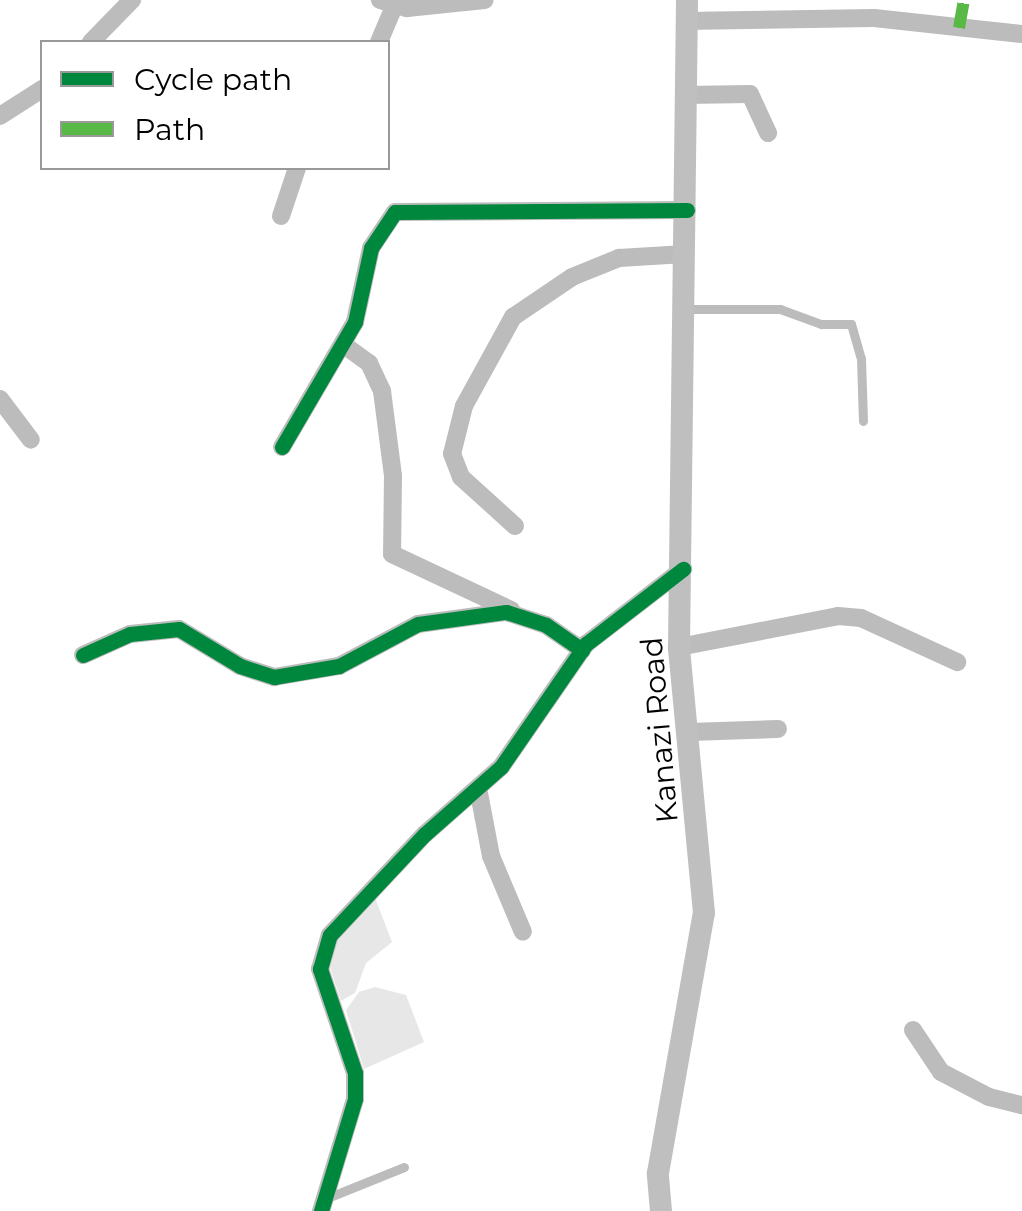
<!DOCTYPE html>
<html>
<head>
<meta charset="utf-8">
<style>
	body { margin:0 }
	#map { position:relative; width:1022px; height:1211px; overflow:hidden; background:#fff; font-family:Montserrat,sans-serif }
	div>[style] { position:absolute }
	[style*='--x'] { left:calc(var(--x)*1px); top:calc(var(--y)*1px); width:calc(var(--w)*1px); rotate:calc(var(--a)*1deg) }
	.green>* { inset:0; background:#e7e7e7 }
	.lane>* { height:9px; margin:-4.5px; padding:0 4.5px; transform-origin:4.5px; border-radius:4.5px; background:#bcbcbc }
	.street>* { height:18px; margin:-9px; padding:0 9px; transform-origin:9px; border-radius:9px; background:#bcbcbc }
	.secondary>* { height:22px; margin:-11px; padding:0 11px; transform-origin:11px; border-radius:11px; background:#bfbfbf }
	.quiet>* { height:12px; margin-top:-6px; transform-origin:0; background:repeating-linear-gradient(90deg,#58b947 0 25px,transparent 0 37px) }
	.cycleway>* { height:15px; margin:-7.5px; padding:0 7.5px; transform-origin:7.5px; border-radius:7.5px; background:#00873e }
	span { translate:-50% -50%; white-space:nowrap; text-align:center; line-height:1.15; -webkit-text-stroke:8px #fff; paint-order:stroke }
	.street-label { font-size:30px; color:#000 }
	.legend { position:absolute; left:40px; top:40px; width:350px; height:130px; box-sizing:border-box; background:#fff; border:2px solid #999; margin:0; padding:12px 18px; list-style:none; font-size:30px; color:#000 }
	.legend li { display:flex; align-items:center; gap:20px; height:50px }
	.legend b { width:50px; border:2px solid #999 }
</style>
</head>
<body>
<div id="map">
	<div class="green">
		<i style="clip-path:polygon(374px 895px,392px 942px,366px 963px,355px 993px,341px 1001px,325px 952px)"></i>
		<i style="clip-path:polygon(375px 987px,406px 995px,424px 1042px,364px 1069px,346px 1010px,359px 992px)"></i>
	</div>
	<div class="lane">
		<i style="--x:683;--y:309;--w:97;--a:0"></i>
		<i style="--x:780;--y:309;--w:44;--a:20.1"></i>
		<i style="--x:821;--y:324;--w:30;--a:0"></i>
		<i style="--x:851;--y:324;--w:35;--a:74"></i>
		<i style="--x:861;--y:358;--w:63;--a:88.2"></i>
		<i style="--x:327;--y:1198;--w:83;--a:-21.9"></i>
	</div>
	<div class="street">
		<i style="--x:380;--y:0;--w:28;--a:17"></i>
		<i style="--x:407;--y:8;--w:12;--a:-20"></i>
		<i style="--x:407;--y:8;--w:78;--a:-5.9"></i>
		<i style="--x:685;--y:21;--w:189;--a:-0.9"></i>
		<i style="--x:874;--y:18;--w:149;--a:6.2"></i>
		<i style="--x:91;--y:42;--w:59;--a:-45.7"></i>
		<i style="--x:379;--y:42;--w:39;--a:-67"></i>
		<i style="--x:685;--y:95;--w:65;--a:-0.9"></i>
		<i style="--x:750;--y:94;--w:43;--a:65.2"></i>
		<i style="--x:0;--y:116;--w:50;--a:-32.7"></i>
		<i style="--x:281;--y:216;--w:51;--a:-71.6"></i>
		<i style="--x:344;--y:345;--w:31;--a:36"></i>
		<i style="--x:369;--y:363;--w:31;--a:65"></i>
		<i style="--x:382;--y:391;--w:86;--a:82.6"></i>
		<i style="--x:393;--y:476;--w:78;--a:90.7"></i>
		<i style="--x:392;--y:554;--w:132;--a:25.2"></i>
		<i style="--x:0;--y:399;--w:51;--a:52.9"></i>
		<i style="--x:282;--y:447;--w:145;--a:-59.7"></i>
		<i style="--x:355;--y:322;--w:76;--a:-77.8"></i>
		<i style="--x:371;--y:248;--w:43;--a:-56.3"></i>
		<i style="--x:395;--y:212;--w:292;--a:-0.4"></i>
		<i style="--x:515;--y:526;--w:73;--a:-137.8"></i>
		<i style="--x:461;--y:477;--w:25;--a:-111"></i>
		<i style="--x:452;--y:454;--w:49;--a:-76"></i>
		<i style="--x:464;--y:406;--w:102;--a:-61.2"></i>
		<i style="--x:513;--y:317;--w:71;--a:-34.1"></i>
		<i style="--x:572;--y:277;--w:51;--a:-22"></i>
		<i style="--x:619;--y:258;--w:66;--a:-3.5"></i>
		<i style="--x:679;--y:647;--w:162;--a:-11"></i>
		<i style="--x:838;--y:616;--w:23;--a:5"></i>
		<i style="--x:861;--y:618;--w:106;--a:24.6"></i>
		<i style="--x:83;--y:655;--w:51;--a:-24.1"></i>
		<i style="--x:130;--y:634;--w:49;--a:-5.8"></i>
		<i style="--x:179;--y:629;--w:71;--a:31.2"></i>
		<i style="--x:240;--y:666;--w:36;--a:18"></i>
		<i style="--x:274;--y:677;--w:66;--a:-9.6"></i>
		<i style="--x:339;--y:666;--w:89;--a:-28"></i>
		<i style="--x:418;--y:624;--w:89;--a:-7.8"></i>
		<i style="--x:506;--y:612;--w:42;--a:18"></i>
		<i style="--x:546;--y:625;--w:44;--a:34.8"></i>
		<i style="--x:690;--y:732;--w:88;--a:-2"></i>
		<i style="--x:478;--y:788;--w:69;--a:79.2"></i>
		<i style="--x:491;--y:856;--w:82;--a:67.2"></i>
		<i style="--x:913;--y:1030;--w:50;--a:56.3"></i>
		<i style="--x:941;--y:1072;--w:54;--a:27.5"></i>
		<i style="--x:989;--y:1097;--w:34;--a:14"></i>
		<i style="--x:321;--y:1211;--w:117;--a:-73.1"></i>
		<i style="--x:355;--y:1099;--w:26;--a:-90"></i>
		<i style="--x:355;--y:1073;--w:110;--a:-108.6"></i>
		<i style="--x:320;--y:969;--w:35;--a:-74"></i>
		<i style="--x:330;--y:935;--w:139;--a:-46.8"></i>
		<i style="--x:425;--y:834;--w:101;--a:-41.4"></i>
		<i style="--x:501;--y:767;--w:150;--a:-55.4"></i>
		<i style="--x:586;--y:644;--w:123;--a:-37.7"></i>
	</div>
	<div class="secondary">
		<i style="--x:661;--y:1211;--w:38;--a:-95"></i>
		<i style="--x:658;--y:1173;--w:264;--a:-80"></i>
		<i style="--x:704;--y:913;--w:267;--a:-95.4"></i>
		<i style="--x:679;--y:647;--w:647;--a:-89.29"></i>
	</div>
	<div class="quiet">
		<i style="--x:959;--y:28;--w:28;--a:-80"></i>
	</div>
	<div class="cycleway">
		<i style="--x:282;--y:447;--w:145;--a:-59.7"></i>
		<i style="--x:355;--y:322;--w:76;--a:-77.8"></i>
		<i style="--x:371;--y:248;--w:43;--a:-56.3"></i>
		<i style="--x:395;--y:212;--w:292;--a:-0.4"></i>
		<i style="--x:83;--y:655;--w:51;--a:-24.1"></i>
		<i style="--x:130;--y:634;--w:49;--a:-5.8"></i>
		<i style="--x:179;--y:629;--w:71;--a:31.2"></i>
		<i style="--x:240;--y:666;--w:36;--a:18"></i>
		<i style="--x:274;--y:677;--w:66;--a:-9.6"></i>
		<i style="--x:339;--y:666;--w:89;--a:-28"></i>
		<i style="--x:418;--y:624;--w:89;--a:-7.8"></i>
		<i style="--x:506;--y:612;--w:42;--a:18"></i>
		<i style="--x:546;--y:625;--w:44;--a:34.8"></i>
		<i style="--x:321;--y:1211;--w:117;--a:-73.1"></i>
		<i style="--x:355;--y:1099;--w:26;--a:-90"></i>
		<i style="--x:355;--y:1073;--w:110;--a:-108.6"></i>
		<i style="--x:320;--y:969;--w:35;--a:-74"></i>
		<i style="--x:330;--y:935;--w:139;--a:-46.8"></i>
		<i style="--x:425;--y:834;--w:101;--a:-41.4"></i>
		<i style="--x:501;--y:767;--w:150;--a:-55.4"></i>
		<i style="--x:586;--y:644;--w:123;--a:-37.7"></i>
	</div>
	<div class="street-label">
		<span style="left:660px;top:730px;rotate:-95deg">Kanazi Road</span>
	</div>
	<ul class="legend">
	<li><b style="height:12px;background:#00873e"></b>Cycle path</li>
	<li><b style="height:12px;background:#58b947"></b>Path</li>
	</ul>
</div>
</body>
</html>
